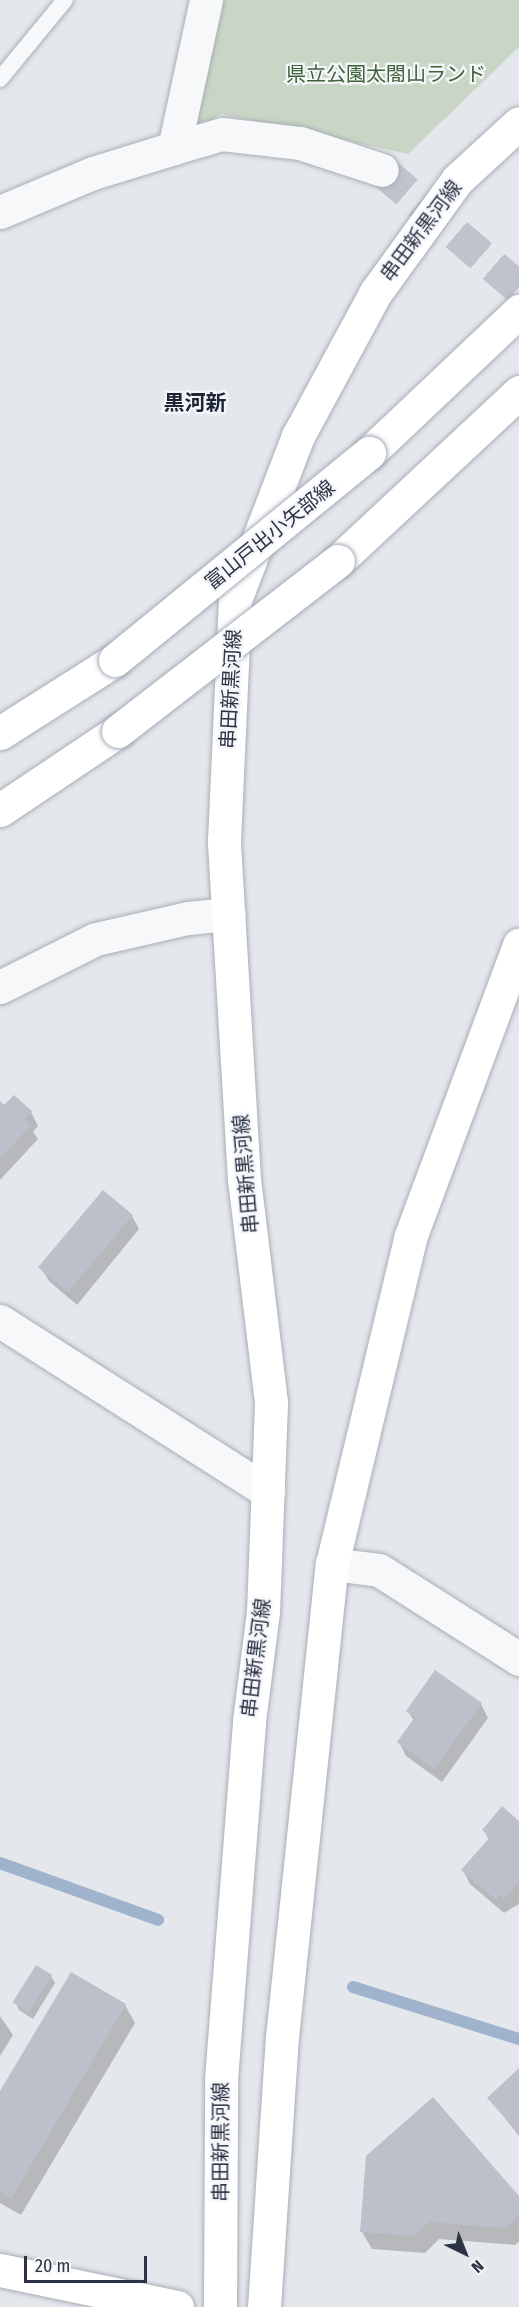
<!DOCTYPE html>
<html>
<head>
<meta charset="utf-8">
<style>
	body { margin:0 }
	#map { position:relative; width:519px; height:2307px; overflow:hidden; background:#e4e7ec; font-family:"Fira Sans Condensed","Noto Sans JP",sans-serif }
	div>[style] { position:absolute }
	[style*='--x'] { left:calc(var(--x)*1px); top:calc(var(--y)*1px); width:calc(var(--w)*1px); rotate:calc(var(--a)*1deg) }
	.green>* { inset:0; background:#c9d6c5 }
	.shadow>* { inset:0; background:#0003 }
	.stream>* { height:12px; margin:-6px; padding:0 6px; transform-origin:6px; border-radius:6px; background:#9fb4cc }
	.building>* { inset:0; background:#bbc0ca; transform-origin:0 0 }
	.tertiary-tunnel>* { height:33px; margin-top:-16.5px; transform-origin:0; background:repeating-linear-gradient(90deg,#bfc3cb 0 33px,transparent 0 49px) }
	.roads { filter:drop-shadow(0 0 2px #a9aeb7) drop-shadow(0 0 2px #a9aeb7) }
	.service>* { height:16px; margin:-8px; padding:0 8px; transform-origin:8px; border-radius:8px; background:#f7f8fa }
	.minor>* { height:33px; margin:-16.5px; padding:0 16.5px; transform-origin:16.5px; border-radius:16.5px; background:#f7f8fa }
	.tertiary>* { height:33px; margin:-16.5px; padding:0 16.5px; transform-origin:16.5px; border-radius:16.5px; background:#f7f8fa }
	.secondary>* { height:33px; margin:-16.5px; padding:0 16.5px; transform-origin:16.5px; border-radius:16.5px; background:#fff }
	.primary>* { height:33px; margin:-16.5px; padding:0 16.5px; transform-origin:16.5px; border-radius:16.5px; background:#fff }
	.bridges { filter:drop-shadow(0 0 2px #a3abb8) drop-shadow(0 0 2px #a3abb8) }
	.primary-bridge>* { height:33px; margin:-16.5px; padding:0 16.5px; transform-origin:16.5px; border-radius:16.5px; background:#fff }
	span { translate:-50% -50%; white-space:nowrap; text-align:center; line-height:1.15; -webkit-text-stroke:4.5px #f4f6f9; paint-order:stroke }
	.park-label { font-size:20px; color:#3f6138 }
	.street-label { font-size:20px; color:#2b3445 }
	.neighbourhood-label { font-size:21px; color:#1d2536; font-weight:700 }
	.north { position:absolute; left:435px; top:2223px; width:60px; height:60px; -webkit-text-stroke:4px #f4f6f9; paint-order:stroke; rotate:137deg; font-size:16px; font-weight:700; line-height:24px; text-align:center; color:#2b3445 }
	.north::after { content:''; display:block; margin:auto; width:21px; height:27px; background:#2b3445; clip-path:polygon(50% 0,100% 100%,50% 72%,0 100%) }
	.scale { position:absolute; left:24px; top:2256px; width:123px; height:27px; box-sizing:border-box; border:3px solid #2b3445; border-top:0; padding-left:8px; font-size:18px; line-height:21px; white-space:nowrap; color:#2b3445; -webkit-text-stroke:4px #f4f6f9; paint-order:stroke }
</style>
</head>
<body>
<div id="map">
	<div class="green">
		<i style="clip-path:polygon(221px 0,519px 0,519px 47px,408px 154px,221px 114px,193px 130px)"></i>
	</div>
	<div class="shadow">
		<i style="clip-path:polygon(0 1103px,31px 1112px,38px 1126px,33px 1132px,38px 1139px,0 1180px)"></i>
		<i style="clip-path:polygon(132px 1216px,139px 1229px,77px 1305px,49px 1281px,41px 1268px)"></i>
		<i style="clip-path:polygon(481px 1704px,488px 1718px,442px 1782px,406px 1756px,399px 1742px,414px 1721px,408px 1711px)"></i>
		<i style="clip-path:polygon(519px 1823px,519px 1904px,504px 1913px,470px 1884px,463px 1870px,489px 1840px,484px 1830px)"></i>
		<i style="clip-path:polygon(51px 1976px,55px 1983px,33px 2019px,19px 2010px,15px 2002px)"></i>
		<i style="clip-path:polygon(125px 2005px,135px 2023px,21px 2215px,0 2203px,0 2094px)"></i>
		<i style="clip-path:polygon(0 2016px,13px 2035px,0 2056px)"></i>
		<i style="clip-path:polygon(519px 2070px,519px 2136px,489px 2098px)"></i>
		<i style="clip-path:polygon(519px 2199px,519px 2242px,515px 2245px,439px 2239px,425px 2253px,372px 2249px,362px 2232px)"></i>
	</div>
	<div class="stream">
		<i style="--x:0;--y:1863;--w:168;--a:19.8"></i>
		<i style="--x:353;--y:1987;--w:174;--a:17.4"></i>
	</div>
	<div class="building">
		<i style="clip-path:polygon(14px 1095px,32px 1111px,25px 1119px,31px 1125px,0 1159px,0 1101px,4px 1105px)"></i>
		<i style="left:103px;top:1190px;width:39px;height:101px;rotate:40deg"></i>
		<i style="clip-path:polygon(435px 1670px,482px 1703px,434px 1769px,397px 1742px,415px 1717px,406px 1711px)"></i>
		<i style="clip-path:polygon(502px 1806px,519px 1821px,519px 1882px,504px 1899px,500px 1895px,496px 1900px,461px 1870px,490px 1837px,482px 1830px)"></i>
		<i style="left:36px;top:1965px;width:19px;height:44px;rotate:32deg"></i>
		<i style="clip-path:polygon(71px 1972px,126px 2004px,11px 2199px,0 2192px,0 2091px)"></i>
		<i style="clip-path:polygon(519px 2068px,519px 2133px,487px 2098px)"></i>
		<i style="clip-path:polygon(433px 2097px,519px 2196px,519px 2216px,505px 2228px,429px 2222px,414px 2236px,360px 2232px,366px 2156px)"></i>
	</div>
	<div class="tertiary-tunnel">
		<i style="--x:382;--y:170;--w:181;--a:40.7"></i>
	</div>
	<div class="roads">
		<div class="service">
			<i style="--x:0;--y:79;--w:102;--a:-50.6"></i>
		</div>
		<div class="minor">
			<i style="--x:0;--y:987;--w:107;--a:-26.6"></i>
			<i style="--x:96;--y:939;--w:94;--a:-12.9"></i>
			<i style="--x:188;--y:918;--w:41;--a:-5.6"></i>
			<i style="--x:0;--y:1321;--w:318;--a:32.5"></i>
			<i style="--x:332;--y:1564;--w:47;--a:7.3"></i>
			<i style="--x:379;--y:1570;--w:166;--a:32.4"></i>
		</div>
		<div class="tertiary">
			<i style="--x:174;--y:148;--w:50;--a:-16.3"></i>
			<i style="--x:222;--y:134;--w:79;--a:6.6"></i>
			<i style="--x:300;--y:143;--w:86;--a:18.2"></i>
			<i style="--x:0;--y:212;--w:101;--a:-22.8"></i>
			<i style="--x:93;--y:173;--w:85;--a:-17.2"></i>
			<i style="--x:174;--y:148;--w:151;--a:-77.8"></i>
		</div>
		<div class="secondary">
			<i style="--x:220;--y:2307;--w:228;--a:-89.7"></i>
			<i style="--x:221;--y:2079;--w:359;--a:-85.5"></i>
			<i style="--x:249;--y:1721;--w:110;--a:-82.7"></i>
			<i style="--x:263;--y:1612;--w:210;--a:-87.8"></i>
			<i style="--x:271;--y:1402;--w:224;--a:-96.9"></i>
			<i style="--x:244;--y:1180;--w:340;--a:-93.4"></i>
			<i style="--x:224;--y:841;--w:241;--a:-87.4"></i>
			<i style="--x:235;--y:600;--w:176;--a:-69"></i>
			<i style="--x:298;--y:436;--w:164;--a:-61.6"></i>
			<i style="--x:376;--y:292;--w:138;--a:-54.1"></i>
			<i style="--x:457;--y:180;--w:84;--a:-42.6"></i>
			<i style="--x:264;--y:2307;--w:271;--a:-86.2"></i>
			<i style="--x:282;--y:2037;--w:476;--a:-84"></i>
			<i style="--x:332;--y:1564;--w:335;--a:-76.5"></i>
			<i style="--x:410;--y:1238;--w:313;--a:-69.6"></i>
		</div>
		<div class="primary">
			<i style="--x:369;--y:453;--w:207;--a:-43.4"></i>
			<i style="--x:338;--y:561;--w:248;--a:-43"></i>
			<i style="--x:0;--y:733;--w:136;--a:-32.4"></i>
			<i style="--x:0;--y:810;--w:142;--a:-33.8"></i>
			<i style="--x:0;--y:2270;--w:181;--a:11.8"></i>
		</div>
	</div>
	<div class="bridges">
		<div class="primary-bridge">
			<i style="--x:115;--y:660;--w:328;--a:-39.2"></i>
			<i style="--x:118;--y:731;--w:278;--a:-37.7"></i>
		</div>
	</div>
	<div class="park-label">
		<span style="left:386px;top:74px">県立公園太閤山ランド</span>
	</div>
	<div class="street-label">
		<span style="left:421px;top:231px;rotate:-53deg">串田新黒河線</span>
		<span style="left:270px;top:535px;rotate:-39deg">富山戸出小矢部線</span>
		<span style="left:231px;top:689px;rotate:-87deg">串田新黒河線</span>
		<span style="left:246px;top:1174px;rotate:-95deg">串田新黒河線</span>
		<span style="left:256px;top:1658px;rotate:-83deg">串田新黒河線</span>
		<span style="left:221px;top:2142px;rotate:-90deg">串田新黒河線</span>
	</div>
	<div class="neighbourhood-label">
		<span style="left:195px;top:403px">黒河新</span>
	</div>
	<div class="north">N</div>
	<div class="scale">20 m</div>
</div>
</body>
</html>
